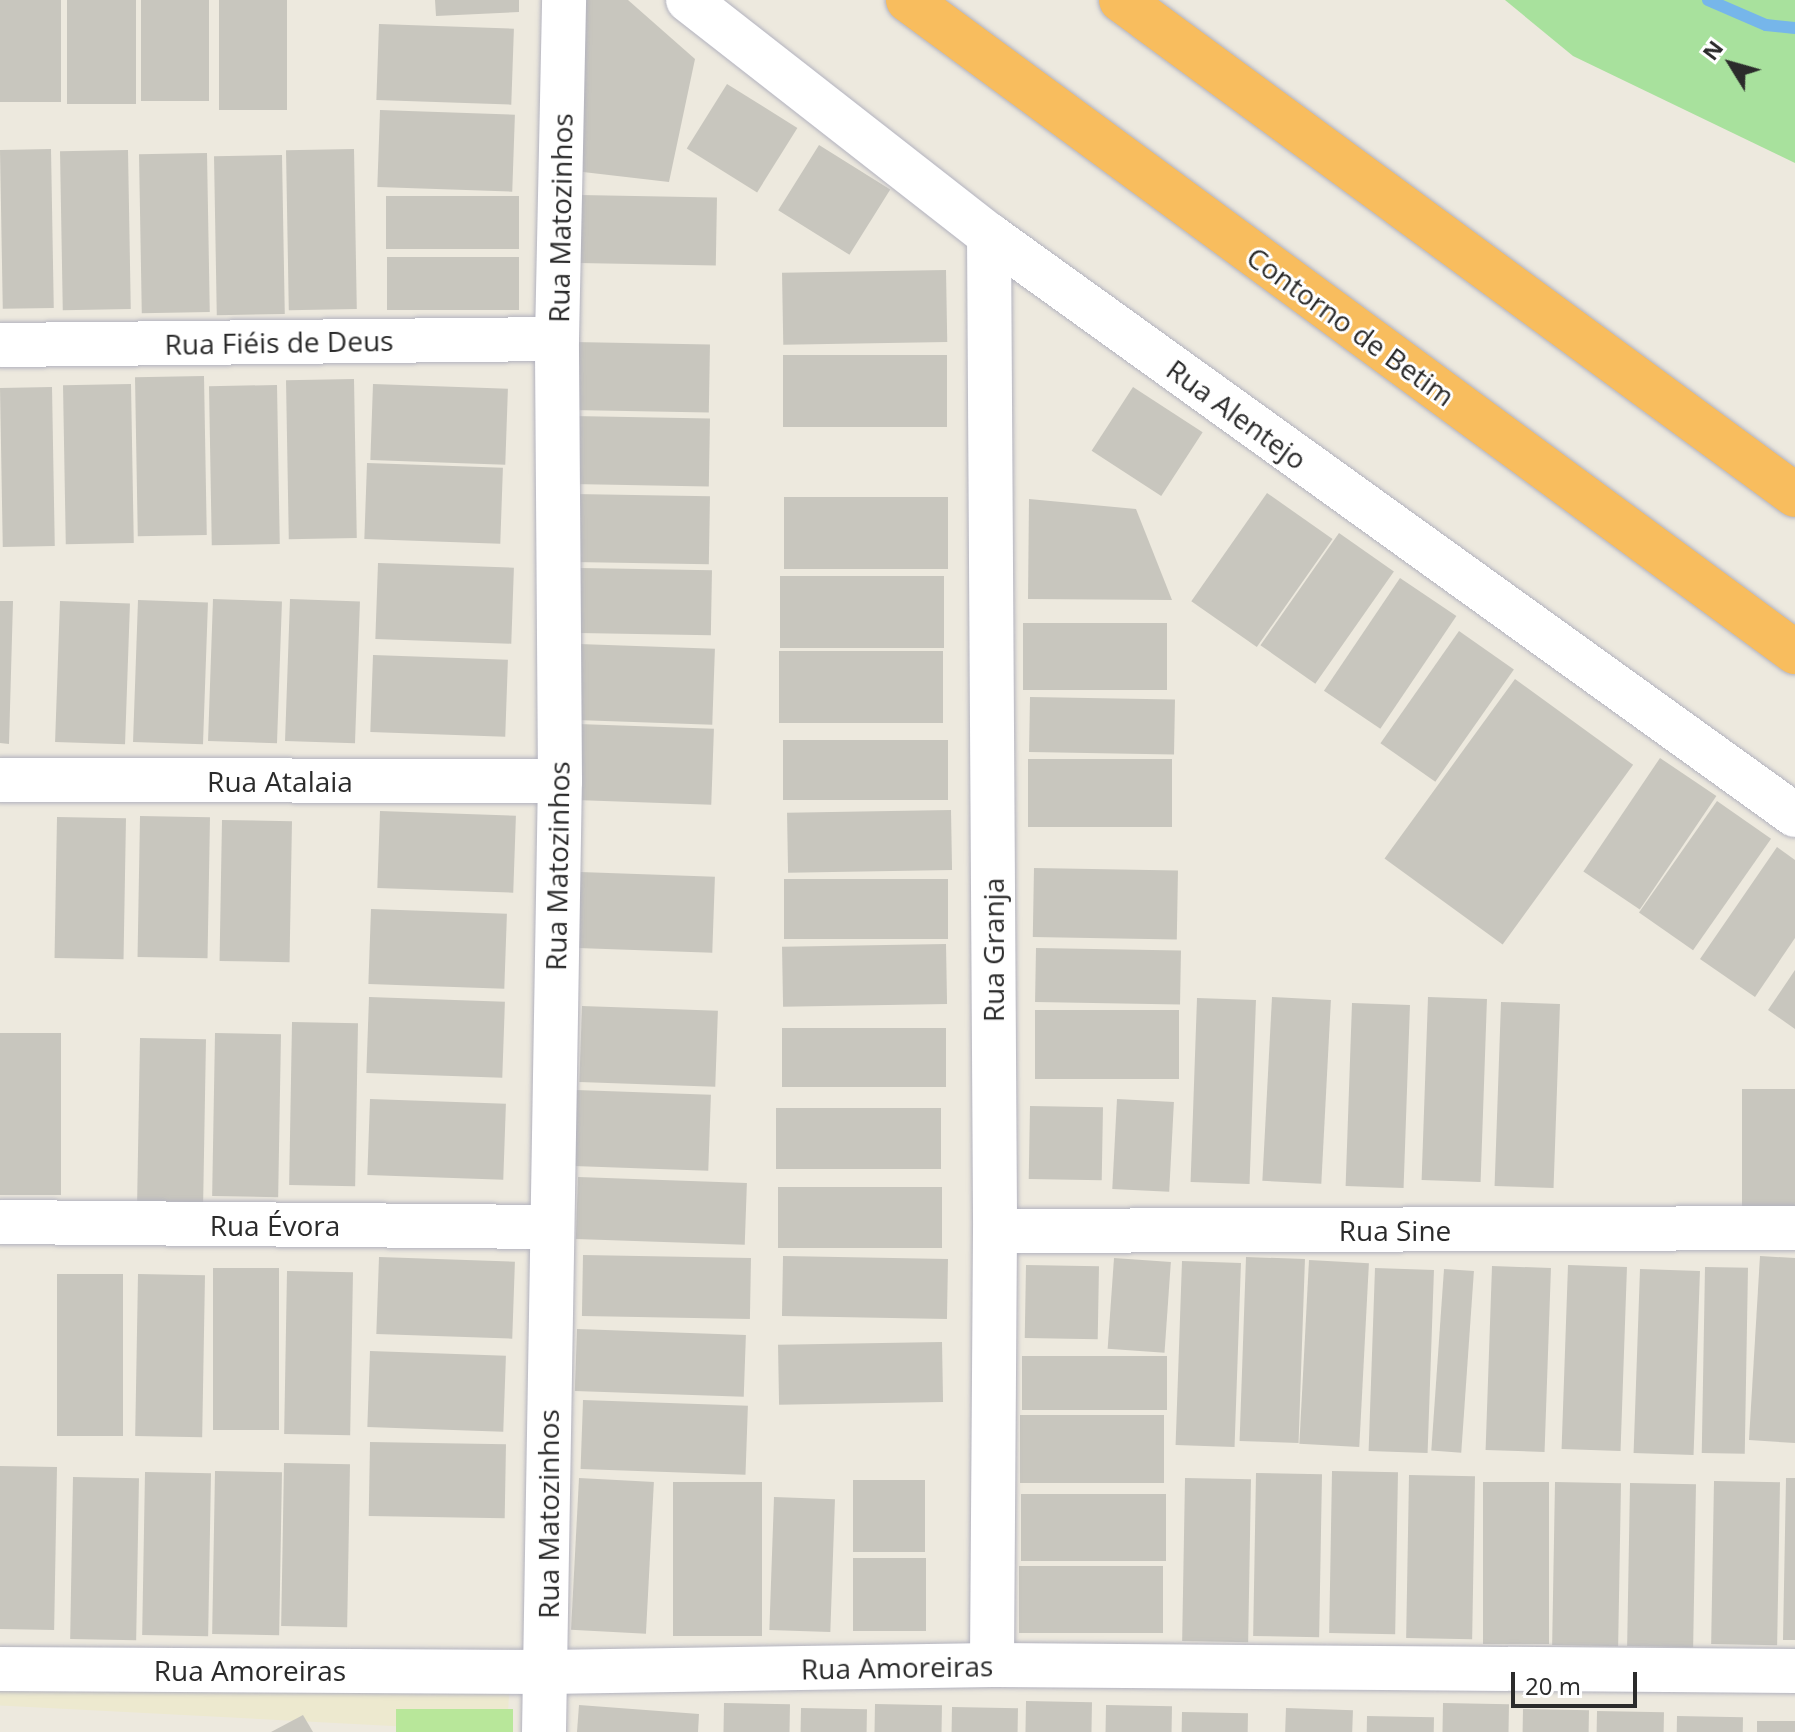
<!DOCTYPE html>
<html>
<head>
<meta charset="utf-8">
<style>
	body { margin:0 }
	#map { position:relative; width:1795px; height:1732px; overflow:hidden; background:#ede9de; font-family:"Open Sans",sans-serif }
	div>[style] { position:absolute }
	[style*='--x'] { left:calc(var(--x)*1px); top:calc(var(--y)*1px); width:calc(var(--w)*1px); rotate:calc(var(--a)*1deg) }
	.education>* { inset:0; background:#ede9cf; transform-origin:0 0 }
	.green>* { inset:0; background:#a8e19d }
	.pitch>* { inset:0; background:#b8e79a; transform-origin:0 0 }
	.stream>* { height:12px; margin:-6px; padding:0 6px; transform-origin:6px; border-radius:6px; background:#76b6ea }
	.building>* { inset:0; background:#c8c6be; transform-origin:0 0 }
	.roads { filter:drop-shadow(0 0 2px #b2b2be) drop-shadow(0 0 2px #b2b2be) }
	.street>* { height:44px; margin:-22px; padding:0 22px; transform-origin:22px; border-radius:22px; background:#fff }
	.highway>* { height:44px; margin:-22px; padding:0 22px; transform-origin:22px; border-radius:22px; background:#f8bd5e }
	span { translate:-50% -50%; white-space:nowrap; text-align:center; line-height:1.15; -webkit-text-stroke:6px #fff; paint-order:stroke }
	.street-label { font-size:28px; color:#2b2b2b }
	.north { position:absolute; left:1691px; top:24px; width:80px; height:80px; -webkit-text-stroke:6px #fff; paint-order:stroke; rotate:307deg; font-size:22px; font-weight:700; line-height:32px; text-align:center; color:#2b2b2b }
	.north::after { content:''; display:block; margin:auto; width:28px; height:36px; background:#2b2b2b; clip-path:polygon(50% 0,100% 100%,50% 72%,0 100%) }
	.scale { position:absolute; left:1511px; top:1672px; width:126px; height:36px; box-sizing:border-box; border:4px solid #2b2b2b; border-top:0; padding-left:10px; font-size:24px; line-height:28px; white-space:nowrap; color:#2b2b2b; -webkit-text-stroke:6px #fff; paint-order:stroke }
</style>
</head>
<body>
<div id="map">
	<div class="education">
		<i style="left:509px;top:1694px;width:38px;height:509px;rotate:93deg"></i>
	</div>
	<div class="green">
		<i style="clip-path:polygon(1505px 0,1795px 0,1795px 163px,1573px 56px)"></i>
	</div>
	<div class="pitch">
		<i style="left:396px;top:1709px;width:117px;height:23px"></i>
	</div>
	<div class="stream">
		<i style="--x:1708;--y:0;--w:63;--a:23.3"></i>
		<i style="--x:1766;--y:25;--w:29;--a:6"></i>
	</div>
	<div class="building">
		<i style="left:0;top:0;width:61px;height:102px"></i>
		<i style="left:67px;top:0;width:69px;height:104px"></i>
		<i style="left:141px;top:0;width:68px;height:101px"></i>
		<i style="left:219px;top:0;width:68px;height:110px"></i>
		<i style="clip-path:polygon(435px 0,519px 0,519px 12px,436px 16px)"></i>
		<i style="clip-path:polygon(582px 0,628px 0,695px 59px,669px 182px,583px 172px)"></i>
		<i style="left:379px;top:24px;width:135px;height:76px;rotate:2deg"></i>
		<i style="left:727px;top:84px;width:83px;height:76px;rotate:32deg"></i>
		<i style="left:380px;top:110px;width:135px;height:77px;rotate:2deg"></i>
		<i style="left:819px;top:145px;width:84px;height:77px;rotate:32deg"></i>
		<i style="left:51px;top:149px;width:159px;height:51px;rotate:89deg"></i>
		<i style="left:354px;top:149px;width:160px;height:68px;rotate:89deg"></i>
		<i style="left:128px;top:150px;width:159px;height:68px;rotate:89deg"></i>
		<i style="left:207px;top:153px;width:159px;height:68px;rotate:89deg"></i>
		<i style="left:282px;top:155px;width:159px;height:68px;rotate:89deg"></i>
		<i style="left:580px;top:195px;width:137px;height:68px;rotate:1deg"></i>
		<i style="left:519px;top:196px;width:53px;height:133px;rotate:90deg"></i>
		<i style="left:387px;top:257px;width:132px;height:53px"></i>
		<i style="left:946px;top:270px;width:72px;height:164px;rotate:89deg"></i>
		<i style="left:573px;top:342px;width:137px;height:68px;rotate:1deg"></i>
		<i style="left:947px;top:355px;width:72px;height:164px;rotate:90deg"></i>
		<i style="left:204px;top:376px;width:159px;height:69px;rotate:89deg"></i>
		<i style="left:354px;top:379px;width:159px;height:68px;rotate:89deg"></i>
		<i style="left:131px;top:384px;width:159px;height:68px;rotate:89deg"></i>
		<i style="left:373px;top:384px;width:135px;height:76px;rotate:2deg"></i>
		<i style="left:277px;top:385px;width:159px;height:68px;rotate:89deg"></i>
		<i style="left:52px;top:387px;width:159px;height:52px;rotate:89deg"></i>
		<i style="left:1133px;top:387px;width:83px;height:76px;rotate:33deg"></i>
		<i style="left:573px;top:416px;width:137px;height:68px;rotate:1deg"></i>
		<i style="left:367px;top:463px;width:136px;height:76px;rotate:2deg"></i>
		<i style="left:1267px;top:493px;width:80px;height:132px;rotate:35deg"></i>
		<i style="left:574px;top:494px;width:136px;height:68px;rotate:1deg"></i>
		<i style="left:948px;top:497px;width:72px;height:164px;rotate:90deg"></i>
		<i style="clip-path:polygon(1029px 499px,1136px 509px,1172px 600px,1028px 599px)"></i>
		<i style="left:1339px;top:533px;width:67px;height:137px;rotate:35deg"></i>
		<i style="left:378px;top:563px;width:136px;height:76px;rotate:2deg"></i>
		<i style="left:580px;top:568px;width:132px;height:65px;rotate:1deg"></i>
		<i style="left:944px;top:576px;width:72px;height:164px;rotate:90deg"></i>
		<i style="left:1400px;top:578px;width:68px;height:136px;rotate:34deg"></i>
		<i style="left:213px;top:599px;width:69px;height:142px;rotate:2deg"></i>
		<i style="left:290px;top:599px;width:70px;height:142px;rotate:2deg"></i>
		<i style="left:138px;top:600px;width:70px;height:142px;rotate:2deg"></i>
		<i style="clip-path:polygon(0 601px,13px 601px,9px 744px,0 743px)"></i>
		<i style="left:60px;top:601px;width:70px;height:141px;rotate:2deg"></i>
		<i style="left:1023px;top:623px;width:144px;height:67px"></i>
		<i style="left:1459px;top:631px;width:67px;height:137px;rotate:35deg"></i>
		<i style="left:579px;top:644px;width:136px;height:76px;rotate:2deg"></i>
		<i style="left:943px;top:651px;width:72px;height:164px;rotate:90deg"></i>
		<i style="left:373px;top:655px;width:135px;height:77px;rotate:2deg"></i>
		<i style="left:1515px;top:679px;width:146px;height:222px;rotate:36deg"></i>
		<i style="left:1030px;top:697px;width:145px;height:55px;rotate:1deg"></i>
		<i style="left:578px;top:724px;width:136px;height:76px;rotate:2deg"></i>
		<i style="left:948px;top:740px;width:60px;height:165px;rotate:90deg"></i>
		<i style="left:1660px;top:758px;width:68px;height:137px;rotate:34deg"></i>
		<i style="left:1028px;top:759px;width:144px;height:68px"></i>
		<i style="left:1717px;top:801px;width:66px;height:136px;rotate:35deg"></i>
		<i style="left:951px;top:810px;width:60px;height:164px;rotate:89deg"></i>
		<i style="left:380px;top:811px;width:136px;height:77px;rotate:2deg"></i>
		<i style="left:140px;top:816px;width:70px;height:141px;rotate:1deg"></i>
		<i style="left:57px;top:817px;width:69px;height:141px;rotate:1deg"></i>
		<i style="left:222px;top:820px;width:70px;height:141px;rotate:1deg"></i>
		<i style="clip-path:polygon(1777px 847px,1795px 860px,1795px 938px,1755px 997px,1700px 959px)"></i>
		<i style="left:1034px;top:868px;width:144px;height:69px;rotate:1deg"></i>
		<i style="left:580px;top:872px;width:135px;height:76px;rotate:2deg"></i>
		<i style="left:948px;top:879px;width:60px;height:164px;rotate:90deg"></i>
		<i style="left:371px;top:909px;width:136px;height:75px;rotate:2deg"></i>
		<i style="left:946px;top:944px;width:60px;height:164px;rotate:89deg"></i>
		<i style="left:1036px;top:948px;width:145px;height:54px;rotate:1deg"></i>
		<i style="clip-path:polygon(1795px 970px,1795px 1029px,1768px 1010px)"></i>
		<i style="left:369px;top:997px;width:136px;height:76px;rotate:2deg"></i>
		<i style="left:1272px;top:997px;width:59px;height:184px;rotate:3deg"></i>
		<i style="left:1428px;top:997px;width:59px;height:183px;rotate:2deg"></i>
		<i style="left:1197px;top:998px;width:59px;height:184px;rotate:2deg"></i>
		<i style="left:1501px;top:1002px;width:59px;height:184px;rotate:2deg"></i>
		<i style="left:1352px;top:1003px;width:58px;height:183px;rotate:2deg"></i>
		<i style="left:582px;top:1006px;width:136px;height:76px;rotate:2deg"></i>
		<i style="left:1035px;top:1010px;width:144px;height:69px"></i>
		<i style="left:292px;top:1022px;width:66px;height:163px;rotate:1deg"></i>
		<i style="left:946px;top:1028px;width:59px;height:164px;rotate:90deg"></i>
		<i style="left:0;top:1033px;width:61px;height:162px"></i>
		<i style="left:215px;top:1033px;width:66px;height:163px;rotate:1deg"></i>
		<i style="left:140px;top:1038px;width:66px;height:163px;rotate:1deg"></i>
		<i style="left:1795px;top:1089px;width:119px;height:53px;rotate:90deg"></i>
		<i style="left:576px;top:1090px;width:135px;height:76px;rotate:2deg"></i>
		<i style="left:370px;top:1099px;width:136px;height:76px;rotate:2deg"></i>
		<i style="left:1117px;top:1099px;width:57px;height:90px;rotate:3deg"></i>
		<i style="left:1030px;top:1106px;width:73px;height:73px;rotate:1deg"></i>
		<i style="left:941px;top:1108px;width:61px;height:165px;rotate:90deg"></i>
		<i style="left:578px;top:1177px;width:169px;height:62px;rotate:2deg"></i>
		<i style="left:942px;top:1187px;width:61px;height:164px;rotate:90deg"></i>
		<i style="left:583px;top:1255px;width:168px;height:61px;rotate:1deg"></i>
		<i style="clip-path:polygon(1760px 1256px,1795px 1258px,1795px 1443px,1749px 1440px)"></i>
		<i style="left:379px;top:1257px;width:136px;height:77px;rotate:2deg"></i>
		<i style="left:1246px;top:1257px;width:59px;height:184px;rotate:2deg"></i>
		<i style="left:1114px;top:1258px;width:57px;height:91px;rotate:4deg"></i>
		<i style="left:948px;top:1259px;width:60px;height:165px;rotate:91deg"></i>
		<i style="left:1309px;top:1260px;width:60px;height:184px;rotate:3deg"></i>
		<i style="left:1182px;top:1261px;width:59px;height:184px;rotate:2deg"></i>
		<i style="left:1026px;top:1265px;width:73px;height:73px;rotate:1deg"></i>
		<i style="left:1568px;top:1265px;width:59px;height:184px;rotate:2deg"></i>
		<i style="left:1492px;top:1266px;width:59px;height:184px;rotate:2deg"></i>
		<i style="left:1705px;top:1267px;width:43px;height:186px;rotate:1deg"></i>
		<i style="left:213px;top:1268px;width:66px;height:162px"></i>
		<i style="left:1375px;top:1268px;width:59px;height:183px;rotate:2deg"></i>
		<i style="left:1444px;top:1269px;width:30px;height:182px;rotate:4deg"></i>
		<i style="left:1640px;top:1269px;width:60px;height:184px;rotate:2deg"></i>
		<i style="left:287px;top:1271px;width:66px;height:163px;rotate:1deg"></i>
		<i style="left:57px;top:1274px;width:66px;height:162px"></i>
		<i style="left:138px;top:1274px;width:67px;height:162px;rotate:1deg"></i>
		<i style="left:577px;top:1329px;width:169px;height:62px;rotate:2deg"></i>
		<i style="left:942px;top:1342px;width:60px;height:164px;rotate:89deg"></i>
		<i style="left:370px;top:1351px;width:136px;height:76px;rotate:2deg"></i>
		<i style="left:1022px;top:1356px;width:145px;height:54px"></i>
		<i style="left:583px;top:1400px;width:165px;height:69px;rotate:2deg"></i>
		<i style="left:1020px;top:1415px;width:144px;height:68px"></i>
		<i style="left:370px;top:1442px;width:136px;height:74px;rotate:1deg"></i>
		<i style="left:284px;top:1463px;width:66px;height:163px;rotate:1deg"></i>
		<i style="left:0;top:1466px;width:57px;height:163px;rotate:1deg"></i>
		<i style="left:215px;top:1471px;width:67px;height:163px;rotate:1deg"></i>
		<i style="left:1332px;top:1471px;width:66px;height:162px;rotate:1deg"></i>
		<i style="left:145px;top:1472px;width:66px;height:163px;rotate:1deg"></i>
		<i style="left:1256px;top:1473px;width:66px;height:163px;rotate:1deg"></i>
		<i style="left:1409px;top:1475px;width:66px;height:163px;rotate:1deg"></i>
		<i style="left:73px;top:1477px;width:66px;height:162px;rotate:1deg"></i>
		<i style="left:579px;top:1478px;width:75px;height:152px;rotate:3deg"></i>
		<i style="left:1185px;top:1478px;width:66px;height:163px;rotate:1deg"></i>
		<i style="clip-path:polygon(1786px 1478px,1795px 1478px,1795px 1640px,1783px 1640px)"></i>
		<i style="left:853px;top:1480px;width:72px;height:72px"></i>
		<i style="left:1714px;top:1481px;width:66px;height:163px;rotate:1deg"></i>
		<i style="left:673px;top:1482px;width:89px;height:154px"></i>
		<i style="left:1483px;top:1482px;width:66px;height:162px"></i>
		<i style="left:1555px;top:1482px;width:66px;height:163px;rotate:1deg"></i>
		<i style="left:1630px;top:1483px;width:66px;height:163px;rotate:1deg"></i>
		<i style="left:1021px;top:1494px;width:145px;height:67px"></i>
		<i style="left:774px;top:1497px;width:61px;height:133px;rotate:2deg"></i>
		<i style="left:853px;top:1558px;width:73px;height:73px"></i>
		<i style="left:1019px;top:1566px;width:144px;height:67px"></i>
		<i style="left:1026px;top:1701px;width:66px;height:31px;rotate:1deg"></i>
		<i style="left:724px;top:1703px;width:66px;height:29px;rotate:1deg"></i>
		<i style="left:1443px;top:1703px;width:66px;height:29px;rotate:1deg"></i>
		<i style="left:875px;top:1704px;width:67px;height:28px;rotate:1deg"></i>
		<i style="clip-path:polygon(579px 1705px,699px 1714px,698px 1732px,577px 1732px)"></i>
		<i style="left:1106px;top:1705px;width:66px;height:27px;rotate:1deg"></i>
		<i style="left:952px;top:1707px;width:66px;height:25px;rotate:1deg"></i>
		<i style="left:801px;top:1708px;width:66px;height:24px;rotate:1deg"></i>
		<i style="left:1286px;top:1708px;width:67px;height:24px;rotate:2deg"></i>
		<i style="left:1523px;top:1709px;width:66px;height:23px;rotate:1deg"></i>
		<i style="left:1597px;top:1711px;width:67px;height:21px;rotate:1deg"></i>
		<i style="left:1182px;top:1712px;width:66px;height:20px;rotate:1deg"></i>
		<i style="clip-path:polygon(303px 1715px,313px 1732px,271px 1732px)"></i>
		<i style="left:1367px;top:1716px;width:67px;height:16px;rotate:1deg"></i>
		<i style="left:1677px;top:1716px;width:66px;height:16px;rotate:1deg"></i>
		<i style="left:1757px;top:1721px;width:38px;height:11px"></i>
	</div>
	<div class="roads">
		<div class="street">
			<i style="--x:688;--y:0;--w:382;--a:38"></i>
			<i style="--x:989;--y:235;--w:993;--a:35.74"></i>
			<i style="--x:989;--y:235;--w:996;--a:89.65"></i>
			<i style="--x:995;--y:1231;--w:434;--a:90.4"></i>
			<i style="--x:0;--y:345;--w:557;--a:-0.62"></i>
			<i style="--x:0;--y:780;--w:560;--a:0.1"></i>
			<i style="--x:0;--y:1222;--w:549;--a:0.52"></i>
			<i style="--x:995;--y:1231;--w:800;--a:-0.21"></i>
			<i style="--x:0;--y:1669;--w:547;--a:0.31"></i>
			<i style="--x:547;--y:1672;--w:445;--a:-0.9"></i>
			<i style="--x:992;--y:1665;--w:803;--a:0.43"></i>
			<i style="--x:544;--y:1732;--w:951;--a:-89.04"></i>
			<i style="--x:560;--y:781;--w:442;--a:-90.4"></i>
			<i style="--x:557;--y:339;--w:339;--a:-88.8"></i>
		</div>
		<div class="highway">
			<i style="--x:908;--y:0;--w:1101;--a:36.32"></i>
			<i style="--x:1121;--y:0;--w:836;--a:36.29"></i>
		</div>
	</div>
	<div class="street-label">
		<span style="left:560px;top:218px;rotate:-89deg">Rua Matozinhos</span>
		<span style="left:1351px;top:326px;rotate:36deg">Contorno de Betim</span>
		<span style="left:279px;top:342px;rotate:-1deg">Rua Fiéis de Deus</span>
		<span style="left:1237px;top:414px;rotate:36deg">Rua Alentejo</span>
		<span style="left:280px;top:781px">Rua Atalaia</span>
		<span style="left:557px;top:866px;rotate:-89deg">Rua Matozinhos</span>
		<span style="left:993px;top:950px;rotate:-90deg">Rua Granja</span>
		<span style="left:275px;top:1225px">Rua Évora</span>
		<span style="left:1395px;top:1230px">Rua Sine</span>
		<span style="left:548px;top:1514px;rotate:-90deg">Rua Matozinhos</span>
		<span style="left:897px;top:1667px;rotate:-1deg">Rua Amoreiras</span>
		<span style="left:250px;top:1670px">Rua Amoreiras</span>
	</div>
	<div class="north">N</div>
	<div class="scale">20 m</div>
</div>
</body>
</html>
